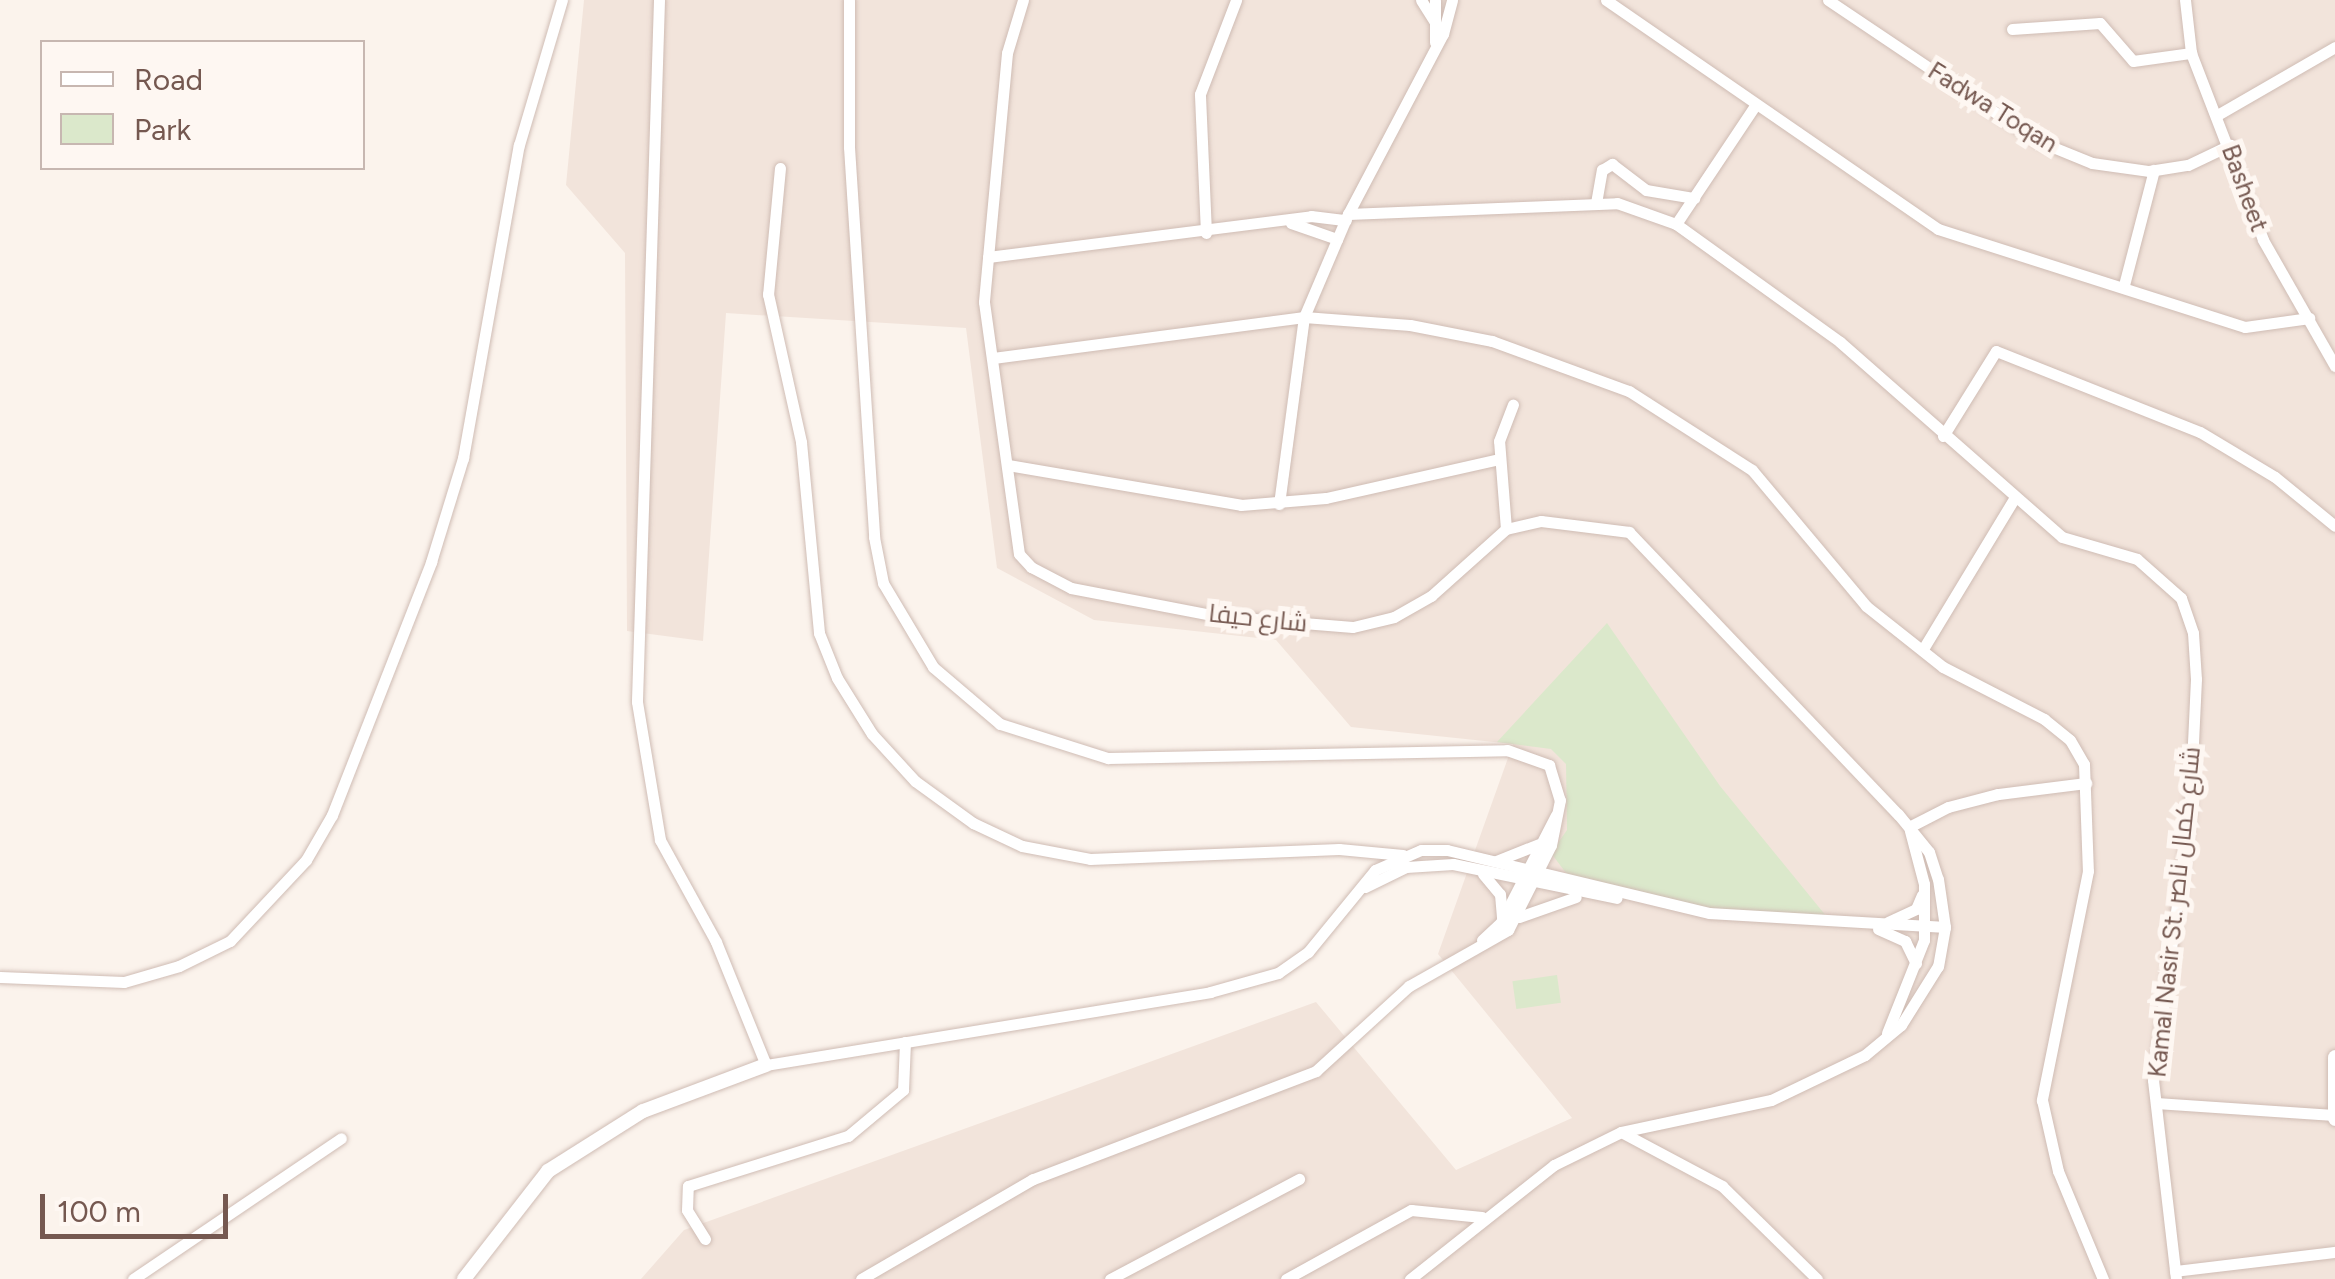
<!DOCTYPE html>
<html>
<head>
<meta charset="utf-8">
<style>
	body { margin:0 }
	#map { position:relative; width:2335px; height:1279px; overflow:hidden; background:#fbf3ec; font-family:Figtree,Cairo,sans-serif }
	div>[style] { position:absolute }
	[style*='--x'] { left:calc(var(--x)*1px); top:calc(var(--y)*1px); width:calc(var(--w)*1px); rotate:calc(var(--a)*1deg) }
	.residential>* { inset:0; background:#f2e4db }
	.green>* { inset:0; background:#dbe8cb; transform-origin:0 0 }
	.roads { filter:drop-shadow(0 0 2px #cfbcb4) drop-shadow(0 0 2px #cfbcb4) }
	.minor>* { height:11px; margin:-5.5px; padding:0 5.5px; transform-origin:5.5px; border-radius:5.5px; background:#fff }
	.tertiary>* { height:14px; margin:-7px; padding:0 7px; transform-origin:7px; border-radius:7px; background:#fff }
	.secondary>* { height:15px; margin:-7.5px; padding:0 7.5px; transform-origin:7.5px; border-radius:7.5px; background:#fff }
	span { translate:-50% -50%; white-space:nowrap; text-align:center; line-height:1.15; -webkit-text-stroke:10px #fef7f2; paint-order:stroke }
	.street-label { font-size:25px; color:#755850 }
	.legend { position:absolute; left:40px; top:40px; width:325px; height:130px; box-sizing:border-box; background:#fef7f2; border:2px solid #c7b7b1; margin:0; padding:12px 18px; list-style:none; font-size:30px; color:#755850 }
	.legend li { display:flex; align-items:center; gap:20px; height:50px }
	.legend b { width:50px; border:2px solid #c7b7b1 }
	.scale { position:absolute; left:40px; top:1194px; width:188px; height:45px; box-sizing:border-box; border:5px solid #755850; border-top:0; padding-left:12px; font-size:30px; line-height:35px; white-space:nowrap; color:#755850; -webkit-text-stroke:8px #fef7f2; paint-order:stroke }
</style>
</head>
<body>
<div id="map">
	<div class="residential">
		<i style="clip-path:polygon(584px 0,2335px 0,2335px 1279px,641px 1279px,684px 1230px,1316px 1002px,1456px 1170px,1572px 1118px,1438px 954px,1513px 744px,1351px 727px,1276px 640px,1094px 620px,997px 568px,966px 328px,726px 313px,703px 641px,627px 631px,625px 253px,566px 185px)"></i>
	</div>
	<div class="green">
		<i style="clip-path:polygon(1607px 623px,1720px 786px,1831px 922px,1737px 916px,1572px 881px,1551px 853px,1567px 830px,1566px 764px,1551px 749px,1497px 742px)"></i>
		<i style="left:1557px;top:975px;width:28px;height:45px;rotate:82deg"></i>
	</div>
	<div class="roads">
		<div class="minor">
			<i style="--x:659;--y:0;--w:702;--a:91.8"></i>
			<i style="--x:637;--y:702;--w:140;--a:80.5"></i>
			<i style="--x:660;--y:840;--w:116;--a:61.2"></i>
			<i style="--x:716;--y:942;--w:133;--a:67.9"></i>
			<i style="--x:766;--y:1065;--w:450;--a:-9.3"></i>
			<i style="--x:1210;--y:992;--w:71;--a:-15.6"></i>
			<i style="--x:1278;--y:973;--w:37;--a:-35"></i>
			<i style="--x:1308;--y:952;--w:106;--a:-50.7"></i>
			<i style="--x:1375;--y:870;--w:50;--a:-23.5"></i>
			<i style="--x:1421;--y:850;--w:26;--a:0"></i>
			<i style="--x:1447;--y:850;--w:270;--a:13.5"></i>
			<i style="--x:1710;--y:913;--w:235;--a:3.4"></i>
			<i style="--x:849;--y:0;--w:147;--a:90"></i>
			<i style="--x:849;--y:147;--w:391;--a:86.3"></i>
			<i style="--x:874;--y:537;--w:47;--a:78.9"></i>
			<i style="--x:883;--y:583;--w:98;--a:59.2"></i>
			<i style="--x:933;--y:667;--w:88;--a:40.4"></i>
			<i style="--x:1000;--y:724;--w:113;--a:17.5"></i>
			<i style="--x:1108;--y:758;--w:399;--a:-1.1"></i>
			<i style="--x:1507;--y:750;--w:45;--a:19.7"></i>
			<i style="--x:1549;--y:765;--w:37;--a:73"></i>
			<i style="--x:1560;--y:800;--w:46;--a:101.3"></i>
			<i style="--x:1551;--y:845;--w:95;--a:116.8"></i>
			<i style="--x:1508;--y:930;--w:114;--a:150.5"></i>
			<i style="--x:1409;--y:986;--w:126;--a:137.6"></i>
			<i style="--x:1316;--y:1071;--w:303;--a:159.1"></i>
			<i style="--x:1033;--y:1179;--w:199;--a:149.8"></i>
			<i style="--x:1023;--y:0;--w:55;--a:106.8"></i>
			<i style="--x:1007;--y:53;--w:250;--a:95.3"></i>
			<i style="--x:984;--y:302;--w:254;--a:82.1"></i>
			<i style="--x:1019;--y:554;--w:18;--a:47"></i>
			<i style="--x:1031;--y:567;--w:45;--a:27.7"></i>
			<i style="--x:1071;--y:588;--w:149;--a:10.9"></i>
			<i style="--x:1217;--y:616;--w:136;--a:4.6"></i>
			<i style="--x:1353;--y:627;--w:42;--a:-13.7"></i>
			<i style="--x:1394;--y:617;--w:43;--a:-29.6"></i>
			<i style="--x:1431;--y:596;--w:101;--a:-41.8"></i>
			<i style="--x:1506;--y:529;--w:36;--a:-13"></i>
			<i style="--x:1541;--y:521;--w:89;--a:7.1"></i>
			<i style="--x:1629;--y:532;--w:390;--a:46.4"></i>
			<i style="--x:1898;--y:814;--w:49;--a:50.8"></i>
			<i style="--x:1929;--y:852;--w:28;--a:72"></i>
			<i style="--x:1938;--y:879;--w:49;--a:81.7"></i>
			<i style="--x:1945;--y:927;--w:40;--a:100"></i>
			<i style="--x:1938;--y:966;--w:70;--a:122.1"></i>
			<i style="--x:1901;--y:1025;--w:47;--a:140.2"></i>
			<i style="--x:1865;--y:1055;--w:104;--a:154.4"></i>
			<i style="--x:1771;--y:1100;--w:153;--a:168"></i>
			<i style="--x:1621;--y:1132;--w:75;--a:153.8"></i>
			<i style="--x:1554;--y:1165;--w:184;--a:141.6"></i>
			<i style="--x:1421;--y:0;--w:25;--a:58"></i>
			<i style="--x:1435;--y:0;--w:42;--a:90"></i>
			<i style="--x:1606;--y:0;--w:403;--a:34.6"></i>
			<i style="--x:1938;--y:229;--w:322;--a:17.7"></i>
			<i style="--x:2245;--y:327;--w:65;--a:-8"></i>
			<i style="--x:1828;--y:0;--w:253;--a:33.9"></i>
			<i style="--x:2038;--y:141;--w:58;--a:22.2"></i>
			<i style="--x:2092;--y:163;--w:58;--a:8"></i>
			<i style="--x:2149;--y:171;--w:39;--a:-9"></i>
			<i style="--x:2188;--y:165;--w:47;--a:-25.5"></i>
			<i style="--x:2185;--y:0;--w:53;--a:83.5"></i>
			<i style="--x:2191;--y:53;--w:200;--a:68.9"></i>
			<i style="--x:2263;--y:240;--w:145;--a:60.3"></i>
			<i style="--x:2012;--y:29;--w:88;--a:-3.9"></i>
			<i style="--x:2100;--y:23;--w:50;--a:49"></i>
			<i style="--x:2133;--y:61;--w:59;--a:-7.9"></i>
			<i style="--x:2219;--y:114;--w:134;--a:-30"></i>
			<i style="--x:780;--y:168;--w:127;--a:95.4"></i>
			<i style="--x:768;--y:294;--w:152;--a:77.4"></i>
			<i style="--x:801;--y:442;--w:192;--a:84.6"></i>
			<i style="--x:819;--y:633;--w:48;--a:68.2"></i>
			<i style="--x:837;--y:678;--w:66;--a:58"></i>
			<i style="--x:872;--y:734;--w:64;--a:47.5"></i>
			<i style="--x:915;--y:781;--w:72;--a:35.9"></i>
			<i style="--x:973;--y:823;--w:54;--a:25.1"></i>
			<i style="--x:1022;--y:846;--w:69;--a:10.8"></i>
			<i style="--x:1090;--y:859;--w:249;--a:-2.3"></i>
			<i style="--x:1339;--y:849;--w:64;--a:5.4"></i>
			<i style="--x:1596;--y:203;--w:34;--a:-80"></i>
			<i style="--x:1602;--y:170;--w:12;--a:-31"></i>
			<i style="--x:1612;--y:164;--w:43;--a:37.4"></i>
			<i style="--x:1646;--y:190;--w:49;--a:9.5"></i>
			<i style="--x:1348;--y:214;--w:269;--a:-2.3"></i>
			<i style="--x:1617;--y:203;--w:63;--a:19.6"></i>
			<i style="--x:1676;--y:224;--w:202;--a:35.7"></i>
			<i style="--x:1840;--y:342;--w:295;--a:41.3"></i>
			<i style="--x:2062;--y:537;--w:78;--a:16.3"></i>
			<i style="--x:2137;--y:559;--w:59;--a:41.6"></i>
			<i style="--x:2181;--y:598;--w:37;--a:71"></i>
			<i style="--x:2193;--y:633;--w:46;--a:86.3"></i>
			<i style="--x:2196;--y:679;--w:129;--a:92.7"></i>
			<i style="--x:2190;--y:808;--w:275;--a:97.7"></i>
			<i style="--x:2153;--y:1080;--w:200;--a:83.4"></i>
			<i style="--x:1291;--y:223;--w:49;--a:19.2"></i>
			<i style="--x:1676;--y:224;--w:141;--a:-56.3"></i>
			<i style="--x:1206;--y:233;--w:139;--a:-92.5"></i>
			<i style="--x:1200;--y:94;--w:101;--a:-69"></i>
			<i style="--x:988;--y:257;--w:326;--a:-7.2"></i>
			<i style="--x:1311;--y:216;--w:35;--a:7"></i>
			<i style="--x:2124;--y:285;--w:119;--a:-75.4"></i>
			<i style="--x:993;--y:358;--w:314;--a:-7.5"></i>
			<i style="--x:1304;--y:317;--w:106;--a:4.3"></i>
			<i style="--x:1410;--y:325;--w:84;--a:11"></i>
			<i style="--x:1492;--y:341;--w:146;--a:20.1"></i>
			<i style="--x:1629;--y:391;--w:146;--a:32.7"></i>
			<i style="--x:1752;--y:470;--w:177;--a:50"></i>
			<i style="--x:1866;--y:606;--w:98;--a:38.4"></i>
			<i style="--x:1943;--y:667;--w:114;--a:27.2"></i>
			<i style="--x:2044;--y:719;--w:33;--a:39"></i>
			<i style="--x:2070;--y:740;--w:28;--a:60"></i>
			<i style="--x:2084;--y:764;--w:107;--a:87.9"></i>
			<i style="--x:2088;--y:871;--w:234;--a:101.4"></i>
			<i style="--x:2042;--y:1100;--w:73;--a:77.3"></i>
			<i style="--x:2058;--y:1171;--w:117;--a:67.4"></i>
			<i style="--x:1943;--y:436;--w:100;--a:-58.1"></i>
			<i style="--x:1996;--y:351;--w:219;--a:21.7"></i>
			<i style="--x:2200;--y:432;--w:87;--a:31"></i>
			<i style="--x:2275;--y:477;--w:77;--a:39.2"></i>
			<i style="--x:1008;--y:465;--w:236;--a:9.7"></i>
			<i style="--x:1241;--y:505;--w:85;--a:-4.7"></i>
			<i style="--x:1326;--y:498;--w:177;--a:-12.7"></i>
			<i style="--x:1279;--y:504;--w:189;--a:-82.4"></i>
			<i style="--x:1304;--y:317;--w:112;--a:-66.9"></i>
			<i style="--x:1348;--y:214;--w:204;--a:-62.2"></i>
			<i style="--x:1443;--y:34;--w:35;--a:-75"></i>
			<i style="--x:1506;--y:529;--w:88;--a:-94.5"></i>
			<i style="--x:1499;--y:441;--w:39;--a:-69"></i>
			<i style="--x:1923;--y:649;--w:175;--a:-58.8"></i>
			<i style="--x:1909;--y:827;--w:44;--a:-27.1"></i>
			<i style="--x:1948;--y:807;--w:52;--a:-14.6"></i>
			<i style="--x:1998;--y:794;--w:89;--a:-7.1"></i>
			<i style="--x:1496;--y:861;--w:46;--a:-21.6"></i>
			<i style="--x:1483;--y:874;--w:26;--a:50"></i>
			<i style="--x:1500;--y:894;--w:24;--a:85"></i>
			<i style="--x:1365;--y:887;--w:46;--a:-26"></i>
			<i style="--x:1406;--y:867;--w:47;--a:-3.7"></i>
			<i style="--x:1453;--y:864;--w:167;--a:11.7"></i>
			<i style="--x:1519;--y:917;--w:60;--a:-19.3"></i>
			<i style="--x:1888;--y:922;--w:31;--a:-25"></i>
			<i style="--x:1916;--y:909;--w:15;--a:-67"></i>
			<i style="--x:1878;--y:929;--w:30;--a:24"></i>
			<i style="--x:1905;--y:941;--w:25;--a:64"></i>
			<i style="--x:1482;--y:940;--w:26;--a:-43"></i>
			<i style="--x:1501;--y:922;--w:120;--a:-62.8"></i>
			<i style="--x:0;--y:977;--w:124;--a:2.3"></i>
			<i style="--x:124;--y:982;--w:57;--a:-16.2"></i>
			<i style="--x:179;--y:966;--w:57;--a:-26.1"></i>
			<i style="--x:230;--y:941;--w:111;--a:-46.8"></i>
			<i style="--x:306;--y:860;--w:52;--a:-60"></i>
			<i style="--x:332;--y:815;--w:272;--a:-68.6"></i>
			<i style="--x:431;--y:562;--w:109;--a:-72.9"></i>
			<i style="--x:463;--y:458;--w:318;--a:-79.9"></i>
			<i style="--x:519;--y:145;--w:151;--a:-73.5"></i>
			<i style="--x:1887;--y:1033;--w:100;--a:-68.3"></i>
			<i style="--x:1924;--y:940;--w:56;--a:-90"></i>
			<i style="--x:1924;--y:884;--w:55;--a:-104.8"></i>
			<i style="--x:2156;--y:1103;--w:178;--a:3.9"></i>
			<i style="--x:1621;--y:1132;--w:115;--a:28.1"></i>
			<i style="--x:1722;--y:1186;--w:133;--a:44.4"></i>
			<i style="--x:705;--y:1239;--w:34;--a:-122"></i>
			<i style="--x:687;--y:1210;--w:24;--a:-88"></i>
			<i style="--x:688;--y:1186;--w:168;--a:-17.4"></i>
			<i style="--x:848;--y:1136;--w:72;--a:-39.9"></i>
			<i style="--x:903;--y:1090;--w:48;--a:-87.6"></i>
			<i style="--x:2175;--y:1271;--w:161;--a:-6.8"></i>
			<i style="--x:133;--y:1279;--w:251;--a:-34.1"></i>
			<i style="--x:1110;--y:1279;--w:214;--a:-27.9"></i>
			<i style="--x:1286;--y:1279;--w:143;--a:-28.9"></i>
			<i style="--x:1411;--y:1210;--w:71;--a:5.6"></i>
		</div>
		<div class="tertiary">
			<i style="--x:464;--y:1279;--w:137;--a:-52.1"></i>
			<i style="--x:548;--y:1171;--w:112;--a:-32.3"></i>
			<i style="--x:643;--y:1111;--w:131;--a:-20.5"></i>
		</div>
		<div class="secondary">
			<i style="--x:2335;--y:1057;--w:61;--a:90"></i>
		</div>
	</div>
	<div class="street-label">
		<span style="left:1993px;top:107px;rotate:32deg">Fadwa Toqan</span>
		<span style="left:2245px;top:188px;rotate:70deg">Basheet</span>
		<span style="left:1258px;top:618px;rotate:6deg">شارع حيفا</span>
		<span style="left:2174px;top:912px;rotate:-84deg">Kamal Nasir St. شارع كمال ناصر</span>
	</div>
	<ul class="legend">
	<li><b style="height:12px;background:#fff"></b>Road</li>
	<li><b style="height:28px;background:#dbe8cb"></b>Park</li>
	</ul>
	<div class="scale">100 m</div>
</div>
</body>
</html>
